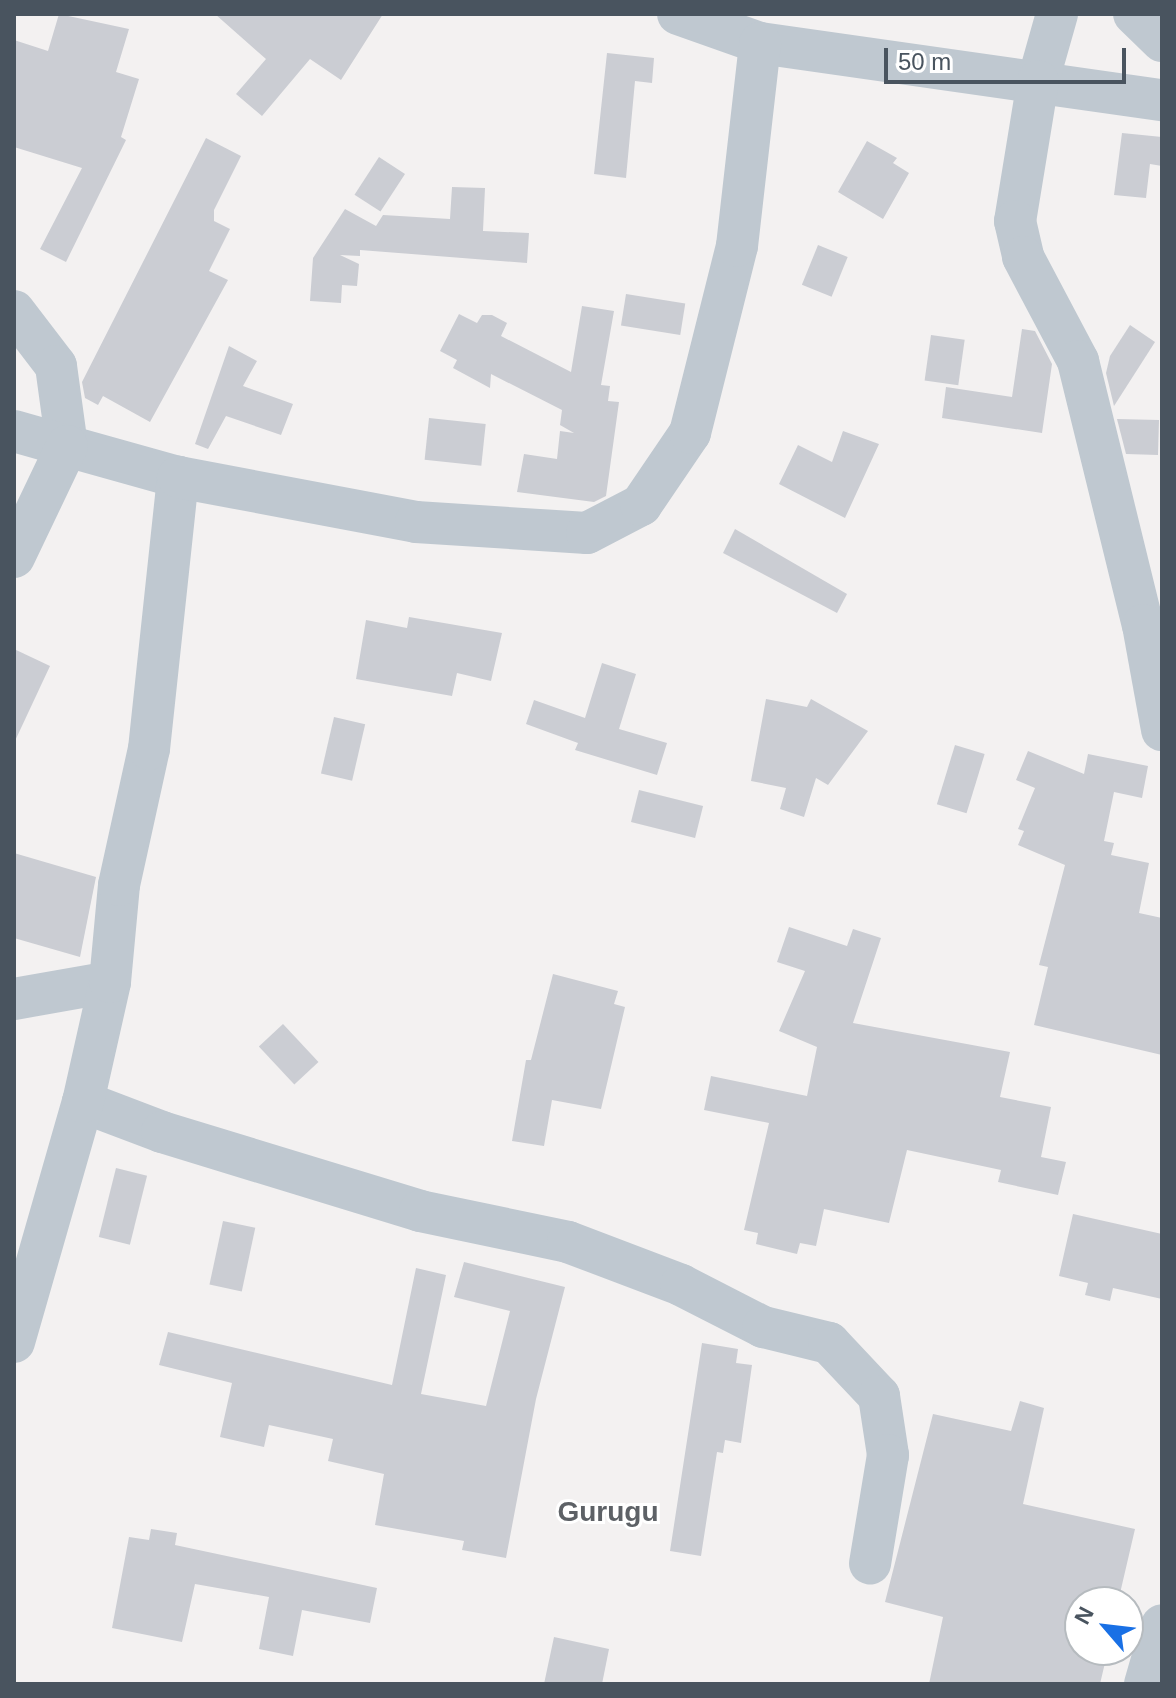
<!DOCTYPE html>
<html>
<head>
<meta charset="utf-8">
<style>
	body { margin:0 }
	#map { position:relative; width:1176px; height:1698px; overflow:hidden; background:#f3f1f1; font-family:Arial,sans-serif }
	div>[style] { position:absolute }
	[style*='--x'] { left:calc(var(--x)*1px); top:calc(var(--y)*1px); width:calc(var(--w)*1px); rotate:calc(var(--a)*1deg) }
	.building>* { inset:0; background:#cbcdd3; transform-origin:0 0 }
	.minor>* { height:42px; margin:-21px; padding:0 21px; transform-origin:21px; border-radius:21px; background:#bfc8d0 }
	span { translate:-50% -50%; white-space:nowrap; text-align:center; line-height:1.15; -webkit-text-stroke:6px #fff; paint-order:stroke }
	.district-label { font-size:28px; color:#5d6166; font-weight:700 }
	.frame { position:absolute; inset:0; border:16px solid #49545f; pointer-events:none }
	.north { position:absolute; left:1064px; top:1586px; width:80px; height:80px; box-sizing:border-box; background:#fff; border:2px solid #b6bbbf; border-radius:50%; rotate:298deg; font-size:22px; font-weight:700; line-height:32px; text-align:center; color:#49545f }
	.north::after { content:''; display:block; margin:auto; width:28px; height:36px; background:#1970e5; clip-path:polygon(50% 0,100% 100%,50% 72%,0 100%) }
	.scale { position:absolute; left:884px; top:48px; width:242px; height:36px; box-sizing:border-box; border:4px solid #49545f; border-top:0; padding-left:10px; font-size:24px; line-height:28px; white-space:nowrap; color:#49545f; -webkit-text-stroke:6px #fff; paint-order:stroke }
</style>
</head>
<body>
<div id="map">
	<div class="building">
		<i style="clip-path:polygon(59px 14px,129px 29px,116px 72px,139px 79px,121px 137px,126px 140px,66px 262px,40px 249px,82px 168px,14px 147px,14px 40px,48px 51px)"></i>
		<i style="clip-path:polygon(215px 14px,383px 14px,341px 80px,310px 59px,262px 116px,236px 94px,266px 59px)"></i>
		<i style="clip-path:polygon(607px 53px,654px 58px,652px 83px,635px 81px,626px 178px,594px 174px)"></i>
		<i style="clip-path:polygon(1122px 133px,1162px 137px,1162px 166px,1150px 164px,1146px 198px,1114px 195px)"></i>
		<i style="clip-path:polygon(206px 138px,241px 156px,214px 210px,214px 221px,230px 229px,209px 271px,228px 280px,150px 422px,103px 396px,98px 405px,85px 398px,82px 382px)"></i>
		<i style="clip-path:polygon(867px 141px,897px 158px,893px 163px,909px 173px,883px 219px,838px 192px)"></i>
		<i style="left:379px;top:157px;width:31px;height:45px;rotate:33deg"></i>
		<i style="clip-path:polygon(452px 187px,485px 188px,483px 231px,529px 233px,527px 263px,360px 250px,360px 256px,340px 255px,359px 264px,357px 286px,342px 285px,341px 303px,310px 301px,313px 258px,345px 209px,376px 226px,383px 215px,450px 219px)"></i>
		<i style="left:818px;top:245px;width:32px;height:43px;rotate:22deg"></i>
		<i style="left:626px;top:294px;width:60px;height:32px;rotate:9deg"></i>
		<i style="clip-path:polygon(582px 306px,614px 311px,601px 385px,610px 386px,608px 401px,619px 402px,606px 496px,594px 502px,517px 492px,524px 454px,557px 459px,560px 431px,574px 433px,560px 425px,562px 410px,491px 374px,490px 388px,453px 368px,457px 360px,440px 351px,459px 314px,477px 323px,482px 315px,492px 315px,507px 323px,501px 336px,571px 372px)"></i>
		<i style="clip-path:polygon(1130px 325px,1155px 342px,1114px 406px,1106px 373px,1110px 356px)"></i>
		<i style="clip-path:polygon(1022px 329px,1035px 331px,1052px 364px,1042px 433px,942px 418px,946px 387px,1012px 397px)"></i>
		<i style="left:931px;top:335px;width:34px;height:46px;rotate:8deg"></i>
		<i style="clip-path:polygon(229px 346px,257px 361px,243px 386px,293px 404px,281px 435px,226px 416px,208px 449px,195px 444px)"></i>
		<i style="left:429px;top:418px;width:57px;height:42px;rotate:6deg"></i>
		<i style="clip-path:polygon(1117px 419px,1159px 420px,1158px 455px,1126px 454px)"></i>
		<i style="clip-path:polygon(843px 431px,879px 444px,845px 518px,779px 484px,798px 445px,832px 462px)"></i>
		<i style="clip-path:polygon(735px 529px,847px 594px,837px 613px,723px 553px)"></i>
		<i style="clip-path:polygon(409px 617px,502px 633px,491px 681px,457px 673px,452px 696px,356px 679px,366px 620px,407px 628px)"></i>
		<i style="clip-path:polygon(14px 649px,50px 666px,14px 743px)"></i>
		<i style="clip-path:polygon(602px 663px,636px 674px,619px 729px,667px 743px,657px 775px,575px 750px,578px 743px,526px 724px,534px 700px,585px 718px)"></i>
		<i style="clip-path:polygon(766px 699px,807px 707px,811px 699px,868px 731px,828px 785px,816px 778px,804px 817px,780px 809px,786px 788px,751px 781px)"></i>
		<i style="left:334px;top:717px;width:32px;height:58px;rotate:13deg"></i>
		<i style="left:955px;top:745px;width:31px;height:62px;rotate:17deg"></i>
		<i style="clip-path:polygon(1028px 751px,1084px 774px,1088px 754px,1148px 766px,1142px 798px,1114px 792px,1104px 841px,1114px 843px,1111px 855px,1149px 863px,1139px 913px,1162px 918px,1162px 1055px,1034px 1025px,1048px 967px,1039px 965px,1065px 865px,1018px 845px,1024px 831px,1018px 829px,1035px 788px,1016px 780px)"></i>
		<i style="left:639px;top:790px;width:66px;height:33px;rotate:14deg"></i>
		<i style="clip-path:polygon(14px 853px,96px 877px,80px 957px,14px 938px)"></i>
		<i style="clip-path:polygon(789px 927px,847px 946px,853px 929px,881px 938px,853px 1023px,1010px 1052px,1000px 1097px,1051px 1107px,1041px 1157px,1066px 1162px,1058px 1195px,998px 1182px,1001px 1170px,907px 1150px,889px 1223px,824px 1209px,816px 1246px,800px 1243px,797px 1254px,756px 1244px,758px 1233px,744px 1230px,769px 1123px,704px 1110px,711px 1076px,807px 1096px,817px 1047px,779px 1031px,805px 971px,777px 962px)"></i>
		<i style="clip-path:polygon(553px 974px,618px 991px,614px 1004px,625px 1007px,601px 1109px,552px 1100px,544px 1146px,512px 1141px,526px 1060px,531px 1060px)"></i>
		<i style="left:283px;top:1024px;width:52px;height:33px;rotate:47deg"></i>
		<i style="left:116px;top:1168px;width:32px;height:71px;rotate:14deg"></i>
		<i style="clip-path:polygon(1073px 1214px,1162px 1234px,1162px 1299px,1113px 1288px,1110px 1301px,1085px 1295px,1088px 1283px,1059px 1276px)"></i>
		<i style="left:223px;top:1221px;width:33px;height:65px;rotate:12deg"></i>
		<i style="clip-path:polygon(464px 1262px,565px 1287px,536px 1399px,506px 1558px,462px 1550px,464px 1541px,375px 1525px,384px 1474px,328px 1461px,333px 1439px,269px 1425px,264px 1447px,220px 1437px,232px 1383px,159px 1365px,168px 1332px,392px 1385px,416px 1268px,446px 1275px,421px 1394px,486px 1406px,510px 1311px,454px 1297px)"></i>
		<i style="clip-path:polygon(702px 1343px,738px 1349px,736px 1363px,752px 1365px,741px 1443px,725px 1440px,723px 1453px,717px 1452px,701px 1556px,670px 1551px)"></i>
		<i style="clip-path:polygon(1020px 1401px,1044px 1408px,1023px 1504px,1135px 1529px,1118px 1602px,1080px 1602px,1080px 1650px,1108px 1650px,1100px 1684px,929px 1684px,943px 1617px,885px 1602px,933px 1414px,1011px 1431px)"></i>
		<i style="clip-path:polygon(151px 1529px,177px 1533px,175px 1545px,377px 1588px,370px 1623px,302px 1610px,293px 1656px,259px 1649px,269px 1597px,195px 1584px,182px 1642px,112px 1628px,129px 1537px,149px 1540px)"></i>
		<i style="clip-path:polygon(554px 1637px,609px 1649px,602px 1684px,544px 1684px)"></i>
	</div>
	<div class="minor">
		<i style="--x:678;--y:14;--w:87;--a:19.5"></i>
		<i style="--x:760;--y:43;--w:406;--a:8.1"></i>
		<i style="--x:1057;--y:14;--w:70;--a:105.8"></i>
		<i style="--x:1038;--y:81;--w:142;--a:99.3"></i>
		<i style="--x:1015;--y:221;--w:37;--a:77"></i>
		<i style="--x:1023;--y:257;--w:118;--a:62.1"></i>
		<i style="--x:1078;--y:361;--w:272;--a:76.2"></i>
		<i style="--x:1143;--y:625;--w:107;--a:79.7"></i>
		<i style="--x:1134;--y:14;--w:39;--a:44"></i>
		<i style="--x:14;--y:311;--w:69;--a:52.6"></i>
		<i style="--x:56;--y:366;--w:81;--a:82.2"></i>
		<i style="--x:67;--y:446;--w:115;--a:15.6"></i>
		<i style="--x:14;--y:431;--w:55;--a:15.8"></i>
		<i style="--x:67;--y:446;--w:123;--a:115.5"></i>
		<i style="--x:14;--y:999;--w:97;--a:-10"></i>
		<i style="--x:83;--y:1102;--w:85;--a:20.8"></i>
		<i style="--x:162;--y:1132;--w:270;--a:17"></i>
		<i style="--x:420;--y:1211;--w:151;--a:11.8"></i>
		<i style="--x:568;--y:1242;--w:121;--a:20.8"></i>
		<i style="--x:681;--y:1285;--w:92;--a:27.1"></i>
		<i style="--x:763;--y:1327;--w:68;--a:13.6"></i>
		<i style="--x:829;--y:1343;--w:73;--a:46.7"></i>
		<i style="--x:879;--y:1396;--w:60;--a:81.3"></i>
		<i style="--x:888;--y:1455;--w:110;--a:99.4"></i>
		<i style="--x:14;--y:1342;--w:250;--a:-74"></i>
		<i style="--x:83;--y:1102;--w:123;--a:-77.3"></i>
		<i style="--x:110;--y:982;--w:97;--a:-84.7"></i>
		<i style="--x:119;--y:885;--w:139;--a:-77.6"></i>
		<i style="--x:149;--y:749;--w:274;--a:-83.9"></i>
		<i style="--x:178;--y:477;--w:242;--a:10.7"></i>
		<i style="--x:416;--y:522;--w:171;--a:3.7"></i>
		<i style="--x:587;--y:533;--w:61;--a:-27.4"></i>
		<i style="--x:641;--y:505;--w:87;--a:-55.8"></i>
		<i style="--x:690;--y:433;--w:193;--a:-75.9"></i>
		<i style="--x:737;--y:246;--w:204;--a:-83.5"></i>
		<i style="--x:1145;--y:1684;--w:61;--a:-73.9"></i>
	</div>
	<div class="district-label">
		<span style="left:608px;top:1512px">Gurugu</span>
	</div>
	<div class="frame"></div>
	<div class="north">N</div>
	<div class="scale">50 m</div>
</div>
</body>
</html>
